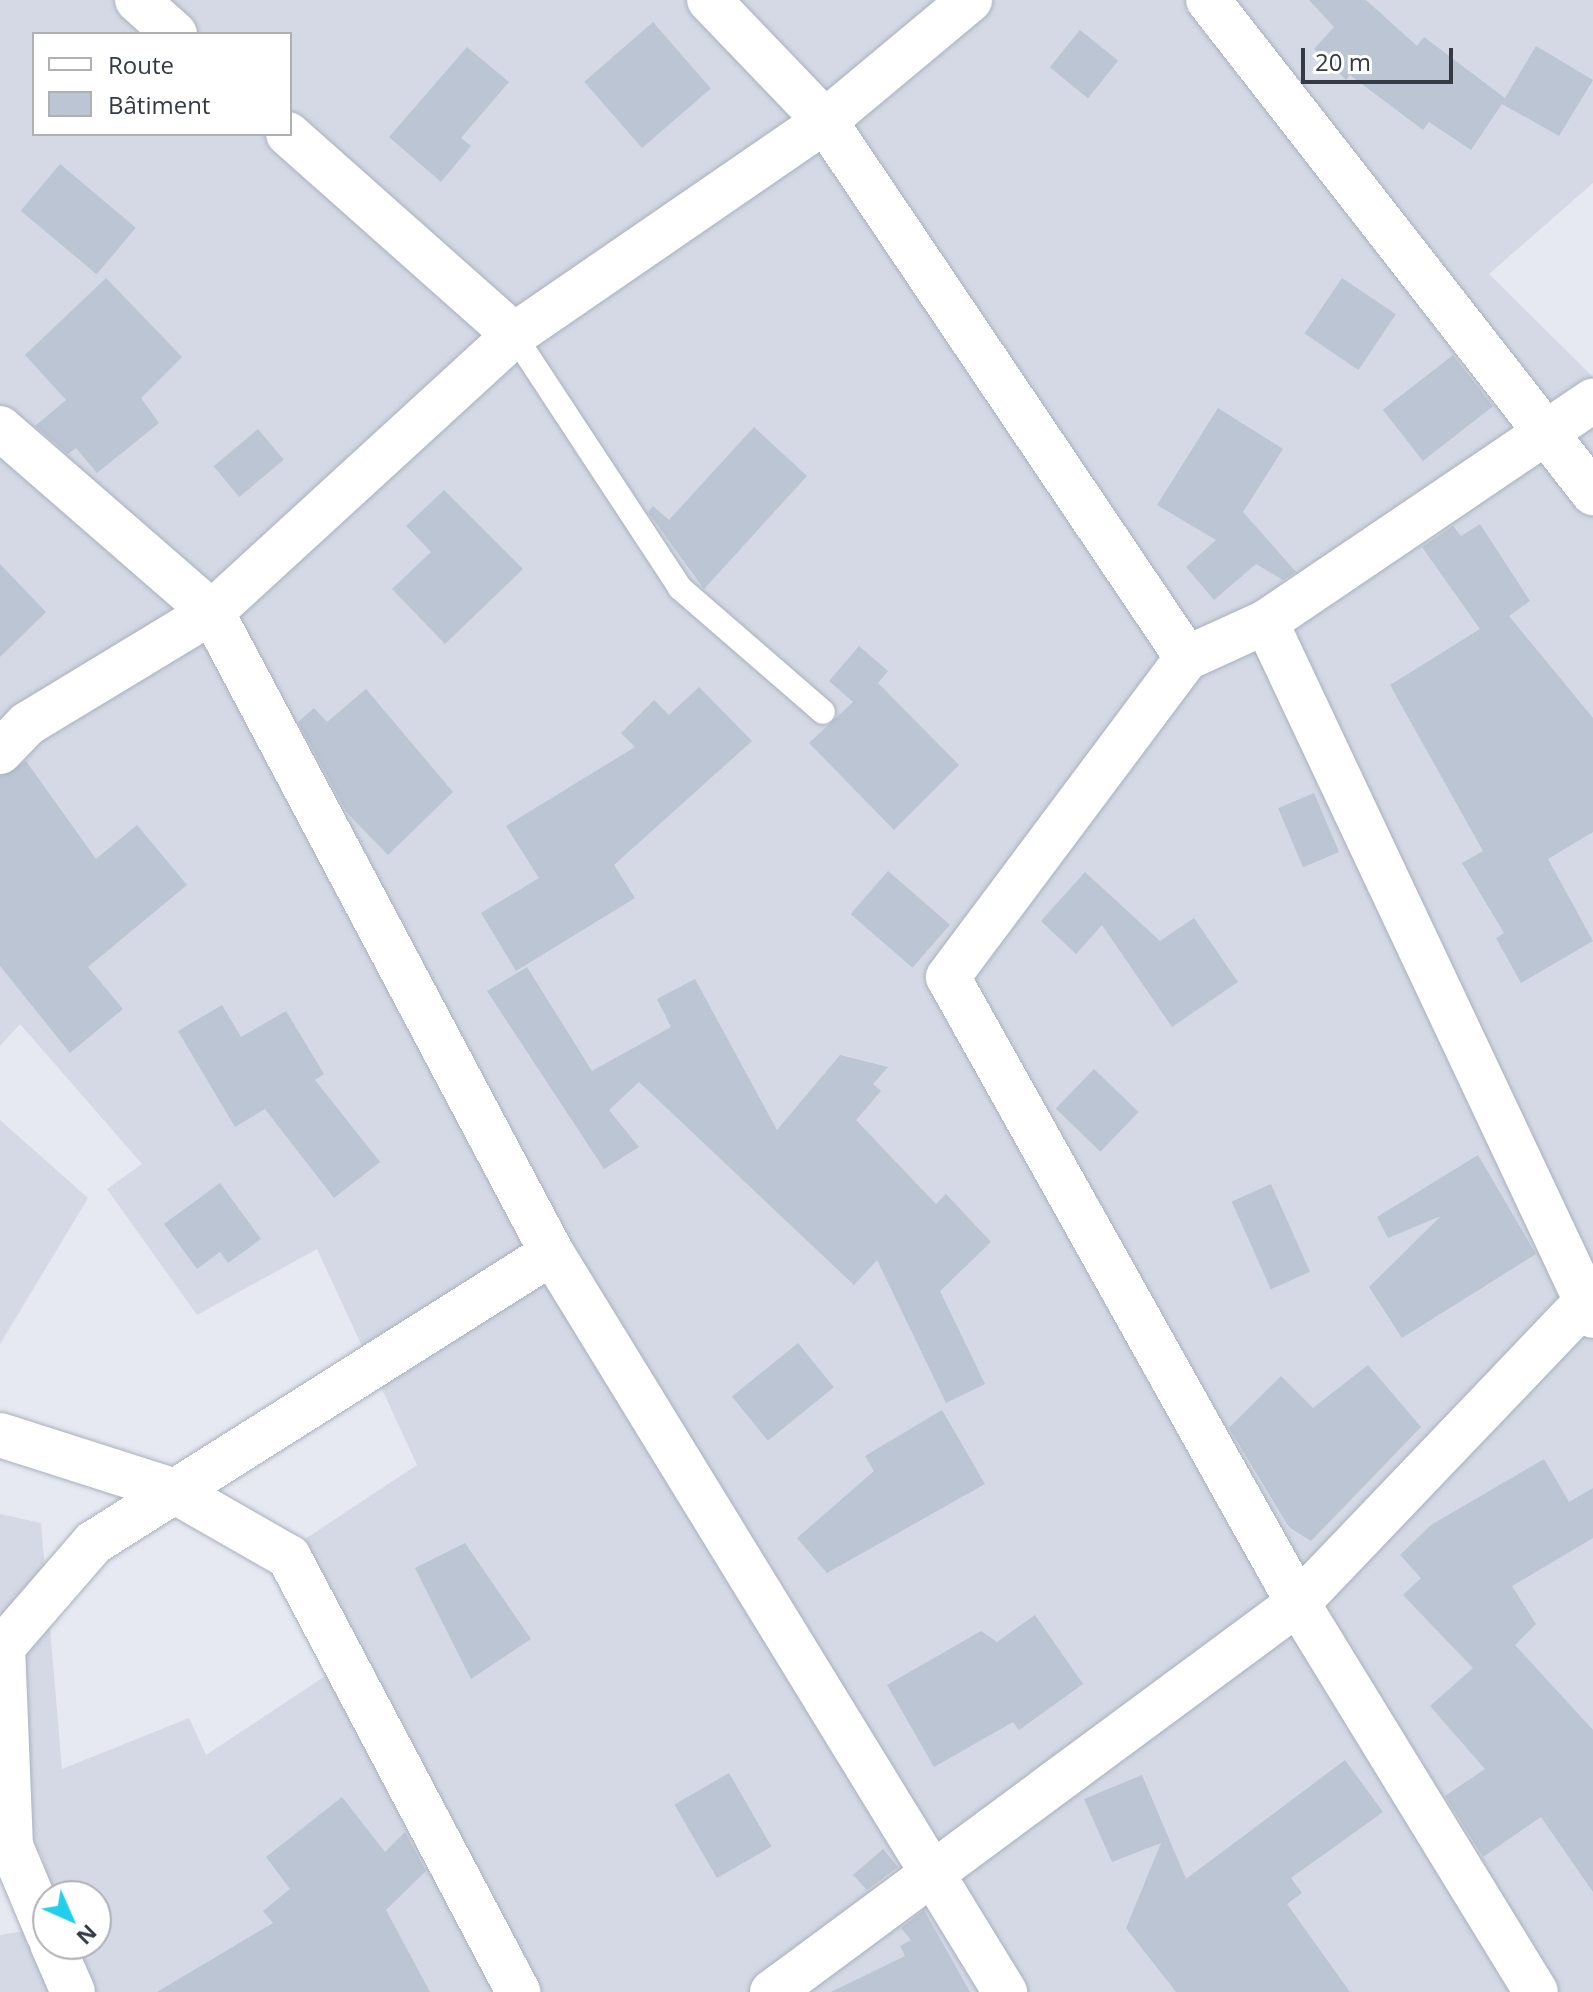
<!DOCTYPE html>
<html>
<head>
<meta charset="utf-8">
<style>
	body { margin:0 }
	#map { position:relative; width:1593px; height:1992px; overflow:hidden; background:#e6e9f2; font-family:"Open Sans",sans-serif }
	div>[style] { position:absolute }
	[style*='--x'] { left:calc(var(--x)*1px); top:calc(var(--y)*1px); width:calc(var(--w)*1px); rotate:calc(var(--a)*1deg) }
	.residential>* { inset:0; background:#d4d9e5 }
	.building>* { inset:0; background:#bcc5d3; transform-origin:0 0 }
	.roads { filter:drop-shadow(0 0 2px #a9b0bd) drop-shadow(0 0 2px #a9b0bd) }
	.lane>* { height:24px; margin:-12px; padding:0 12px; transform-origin:12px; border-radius:12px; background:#fff }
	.street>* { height:44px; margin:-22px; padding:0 22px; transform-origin:22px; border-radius:22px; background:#fff }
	span { translate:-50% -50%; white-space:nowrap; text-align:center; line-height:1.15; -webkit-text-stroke:7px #fff; paint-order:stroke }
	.legend { position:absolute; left:32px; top:32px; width:260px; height:104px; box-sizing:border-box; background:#fff; border:2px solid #aeb1b4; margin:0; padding:10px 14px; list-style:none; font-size:24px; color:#353b44 }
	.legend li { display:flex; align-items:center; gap:16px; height:40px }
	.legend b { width:40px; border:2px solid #aeb1b4 }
	.north { position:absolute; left:32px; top:1880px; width:80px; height:80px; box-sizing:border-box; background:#fff; border:2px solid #aeb1b4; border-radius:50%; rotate:135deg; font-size:22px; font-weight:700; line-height:32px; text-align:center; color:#353b44 }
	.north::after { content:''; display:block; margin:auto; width:28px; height:36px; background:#21cfed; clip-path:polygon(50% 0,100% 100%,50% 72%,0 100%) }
	.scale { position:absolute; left:1301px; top:48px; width:152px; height:36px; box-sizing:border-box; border:4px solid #353b44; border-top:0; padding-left:10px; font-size:24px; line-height:28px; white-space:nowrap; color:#353b44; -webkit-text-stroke:6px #fff; paint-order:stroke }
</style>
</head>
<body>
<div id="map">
	<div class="residential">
		<i style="clip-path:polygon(evenodd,0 0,1593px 0,1593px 183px,1489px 274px,1593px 377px,1593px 1992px,0 1992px,0 1935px,48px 1927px,48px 1944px,96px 1944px,96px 1896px,53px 1896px,40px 1851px,0 1857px,0 1514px,41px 1523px,62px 1769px,189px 1718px,206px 1755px,363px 1651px,293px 1547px,417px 1465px,317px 1249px,197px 1315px,107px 1189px,142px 1164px,20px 1024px,0 1046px,0 0,34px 34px,290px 34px,290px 134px,34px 134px,34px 34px)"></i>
		<i style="clip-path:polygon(0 1120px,88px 1198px,0 1344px)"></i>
	</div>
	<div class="building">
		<i style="clip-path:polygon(1309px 0,1366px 0,1417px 46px,1424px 37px,1505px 98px,1536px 46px,1593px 80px,1559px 136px,1502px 104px,1471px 150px,1429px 122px,1423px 130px,1350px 75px,1346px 80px,1314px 49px,1334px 27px)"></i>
		<i style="left:653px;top:22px;width:88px;height:91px;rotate:49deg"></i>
		<i style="left:1080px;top:30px;width:49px;height:48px;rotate:39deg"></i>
		<i style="clip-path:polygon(467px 47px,509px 82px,461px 138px,471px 146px,441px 182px,389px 137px)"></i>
		<i style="left:60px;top:164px;width:99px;height:61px;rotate:40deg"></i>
		<i style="clip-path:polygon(106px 278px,182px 357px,141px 398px,159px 423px,97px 473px,76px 448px,68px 454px,35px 426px,66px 400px,25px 355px)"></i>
		<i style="left:1342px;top:278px;width:65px;height:67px;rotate:34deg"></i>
		<i style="left:1453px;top:355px;width:65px;height:89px;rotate:52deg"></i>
		<i style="clip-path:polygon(1218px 408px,1283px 449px,1243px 512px,1296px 572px,1283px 580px,1256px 564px,1214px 600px,1186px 567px,1216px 540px,1157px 505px)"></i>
		<i style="clip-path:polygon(754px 427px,807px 476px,704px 589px,648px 512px,653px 506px,669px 520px)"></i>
		<i style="left:258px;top:429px;width:40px;height:58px;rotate:50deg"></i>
		<i style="clip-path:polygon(444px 490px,523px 569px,445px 644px,392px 589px,431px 552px,406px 526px)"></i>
		<i style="clip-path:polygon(1480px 524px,1530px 601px,1509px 616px,1593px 718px,1593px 832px,1548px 859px,1593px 941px,1521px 983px,1496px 938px,1504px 933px,1462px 863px,1483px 851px,1390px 685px,1480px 629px,1422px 547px,1453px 526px,1461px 536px)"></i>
		<i style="clip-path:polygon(0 564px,46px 612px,0 657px)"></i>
		<i style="clip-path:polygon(859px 646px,888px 671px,878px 683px,959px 765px,894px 830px,809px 743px,853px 702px,829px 681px)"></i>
		<i style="clip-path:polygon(699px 687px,752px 741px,614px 865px,635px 898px,516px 971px,481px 913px,539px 878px,506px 826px,635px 747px,621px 733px,654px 700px,669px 715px)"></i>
		<i style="clip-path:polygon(366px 689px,453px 792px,388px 855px,347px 813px,298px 722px,314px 708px,327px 722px)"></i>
		<i style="clip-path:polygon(26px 761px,96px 859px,137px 825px,187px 885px,88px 967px,123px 1009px,70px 1053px,0 966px,0 776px)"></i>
		<i style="left:1314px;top:793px;width:64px;height:39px;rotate:67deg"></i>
		<i style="left:888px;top:871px;width:82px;height:57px;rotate:41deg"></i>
		<i style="clip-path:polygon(1085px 872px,1160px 941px,1194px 918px,1238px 982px,1172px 1027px,1102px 925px,1076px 954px,1041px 921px)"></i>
		<i style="clip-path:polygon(527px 967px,592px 1071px,671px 1027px,657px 999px,695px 979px,777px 1130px,840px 1055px,888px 1067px,873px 1084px,881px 1091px,856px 1120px,936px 1204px,946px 1194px,991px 1242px,940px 1291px,985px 1384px,946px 1403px,877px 1260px,854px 1285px,639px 1082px,609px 1110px,639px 1147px,604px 1169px,487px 991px)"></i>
		<i style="clip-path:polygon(222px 1005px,241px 1037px,286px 1011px,324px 1074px,315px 1080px,380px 1162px,334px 1198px,265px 1109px,235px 1127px,178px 1031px)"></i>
		<i style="left:1094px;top:1069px;width:62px;height:55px;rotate:44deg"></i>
		<i style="clip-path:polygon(1478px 1155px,1536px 1254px,1402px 1338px,1369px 1287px,1441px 1216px,1388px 1238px,1377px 1217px)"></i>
		<i style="clip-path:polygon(220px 1183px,261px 1239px,228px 1263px,220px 1252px,197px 1269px,164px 1224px)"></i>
		<i style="left:1271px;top:1184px;width:96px;height:43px;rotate:66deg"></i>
		<i style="left:798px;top:1343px;width:57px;height:85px;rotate:51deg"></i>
		<i style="clip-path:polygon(1368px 1365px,1421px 1427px,1311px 1541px,1289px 1527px,1229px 1428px,1281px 1376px,1313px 1408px)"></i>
		<i style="clip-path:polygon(942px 1410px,985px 1484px,827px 1573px,797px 1538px,874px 1471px,865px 1456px)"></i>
		<i style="clip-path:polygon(1544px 1459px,1569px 1502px,1593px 1488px,1593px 1538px,1512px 1586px,1536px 1624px,1515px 1645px,1593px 1730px,1593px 1892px,1541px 1817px,1483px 1857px,1445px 1796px,1485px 1769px,1430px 1706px,1473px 1668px,1403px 1595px,1421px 1578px,1400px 1555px,1431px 1525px)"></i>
		<i style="clip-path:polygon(465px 1543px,531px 1639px,471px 1679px,415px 1568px)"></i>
		<i style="clip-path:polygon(1035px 1615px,1083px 1684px,1019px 1730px,1013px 1722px,934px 1767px,887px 1685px,981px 1631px,997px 1642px)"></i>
		<i style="clip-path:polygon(1345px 1760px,1383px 1812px,1291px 1878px,1302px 1893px,1287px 1904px,1350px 1992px,1176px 1992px,1126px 1928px,1161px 1843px,1112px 1862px,1084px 1799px,1142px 1775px,1186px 1879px)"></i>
		<i style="left:729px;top:1773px;width:85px;height:63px;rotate:60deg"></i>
		<i style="clip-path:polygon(342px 1797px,385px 1852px,405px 1832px,426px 1871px,386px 1910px,430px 1992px,157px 1992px,273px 1923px,263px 1911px,290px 1889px,266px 1857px)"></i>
		<i style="clip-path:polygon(883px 1849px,898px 1867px,867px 1890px,853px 1875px)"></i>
		<i style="clip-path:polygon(924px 1910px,970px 1992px,831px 1992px,905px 1956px,900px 1946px,911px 1940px,901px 1928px)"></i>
	</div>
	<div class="roads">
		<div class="lane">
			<i style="--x:514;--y:335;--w:303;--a:56.7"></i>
			<i style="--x:680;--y:588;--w:189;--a:40.9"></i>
		</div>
		<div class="street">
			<i style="--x:137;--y:0;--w:51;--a:41.8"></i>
			<i style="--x:709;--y:0;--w:168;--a:46.2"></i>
			<i style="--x:825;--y:121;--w:648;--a:56.02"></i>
			<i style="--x:1208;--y:0;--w:626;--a:52.01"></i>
			<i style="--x:288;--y:134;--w:302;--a:41.6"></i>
			<i style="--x:0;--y:428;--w:281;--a:41"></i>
			<i style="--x:212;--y:612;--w:726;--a:62.06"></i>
			<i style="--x:552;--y:1253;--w:867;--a:58.49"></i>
			<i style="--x:1266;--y:622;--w:767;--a:64.77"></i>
			<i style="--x:0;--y:752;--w:39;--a:-46"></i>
			<i style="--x:27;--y:724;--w:216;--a:-31.2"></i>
			<i style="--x:212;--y:612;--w:410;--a:-42.5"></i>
			<i style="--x:514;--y:335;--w:378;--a:-34.5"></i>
			<i style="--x:825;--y:121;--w:189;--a:-39.8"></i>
			<i style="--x:0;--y:1435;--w:181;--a:17.7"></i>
			<i style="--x:172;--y:1490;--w:135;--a:29.8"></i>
			<i style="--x:289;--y:1557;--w:492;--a:62.2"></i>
			<i style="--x:48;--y:1934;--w:95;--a:-112.8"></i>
			<i style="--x:11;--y:1846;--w:199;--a:-92.3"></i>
			<i style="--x:3;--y:1647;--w:138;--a:-49.1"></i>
			<i style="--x:93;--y:1543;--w:543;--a:-32.29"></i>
			<i style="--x:52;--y:1944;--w:52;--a:66.4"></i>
			<i style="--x:772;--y:1992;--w:654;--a:-36.48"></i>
			<i style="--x:1298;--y:1603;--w:427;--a:-46.3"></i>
			<i style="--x:1536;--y:1992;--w:456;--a:-121.5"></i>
			<i style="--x:1298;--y:1603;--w:717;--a:-119.21"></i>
			<i style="--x:948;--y:977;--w:399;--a:-53.2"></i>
			<i style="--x:1187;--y:658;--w:87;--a:-24.5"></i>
			<i style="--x:1266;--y:622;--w:395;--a:-34.1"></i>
		</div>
	</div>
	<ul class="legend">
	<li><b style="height:10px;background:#fff"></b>Route</li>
	<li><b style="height:22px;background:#bcc5d3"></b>Bâtiment</li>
	</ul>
	<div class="north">N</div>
	<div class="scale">20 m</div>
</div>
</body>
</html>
